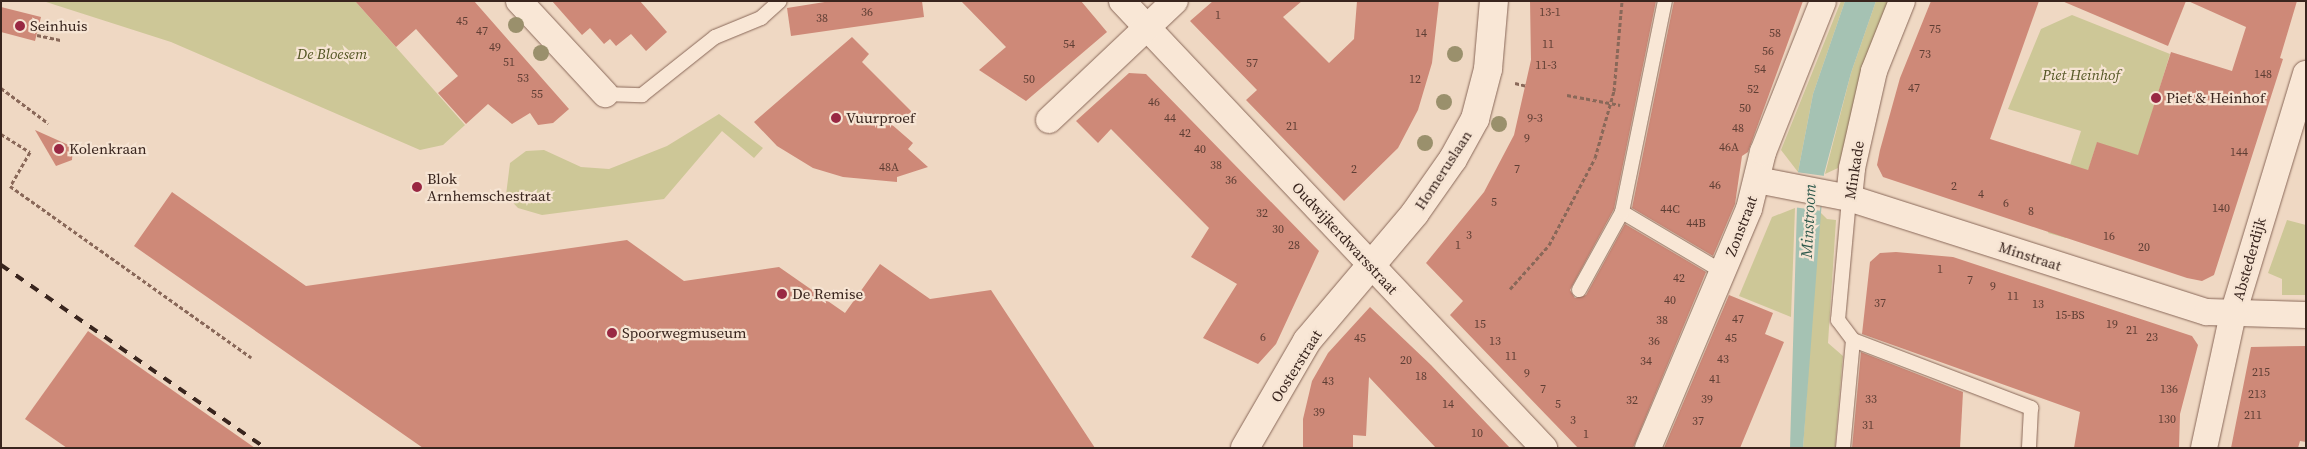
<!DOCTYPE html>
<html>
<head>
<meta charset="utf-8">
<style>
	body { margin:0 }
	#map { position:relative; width:2307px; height:449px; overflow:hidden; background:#efd8c3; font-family:"Source Serif 4",serif }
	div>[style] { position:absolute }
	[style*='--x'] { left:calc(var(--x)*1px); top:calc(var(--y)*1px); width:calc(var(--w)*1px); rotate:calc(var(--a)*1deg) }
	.green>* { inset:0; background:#cdc797 }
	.water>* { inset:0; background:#a5c2b3 }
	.pier>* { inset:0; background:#efd8c3; transform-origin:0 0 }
	.building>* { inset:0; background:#ce8978 }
	.path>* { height:3px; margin-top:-1.5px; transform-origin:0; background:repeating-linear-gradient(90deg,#896859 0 4px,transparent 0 6.5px) }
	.roads { filter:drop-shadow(0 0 1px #896859) drop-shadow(0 0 1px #896859) }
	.lane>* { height:14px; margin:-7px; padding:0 7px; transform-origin:7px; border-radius:7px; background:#f9e7d6 }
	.street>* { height:26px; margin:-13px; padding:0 13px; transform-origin:13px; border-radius:13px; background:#f9e7d6 }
	.secondary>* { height:28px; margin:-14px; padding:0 14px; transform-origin:14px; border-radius:14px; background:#f9e7d6 }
	.rail>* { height:4px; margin-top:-2px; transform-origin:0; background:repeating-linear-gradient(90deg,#39251e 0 9px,transparent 0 18px) }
	.trees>* { width:16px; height:16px; margin:-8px; border-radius:50%; background:#9a906c }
	.dots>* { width:14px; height:14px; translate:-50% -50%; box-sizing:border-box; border:2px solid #f6e4d3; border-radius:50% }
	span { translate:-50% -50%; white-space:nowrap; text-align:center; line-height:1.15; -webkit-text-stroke:4.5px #f6e4d3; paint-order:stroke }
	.number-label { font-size:12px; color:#5e3e34 }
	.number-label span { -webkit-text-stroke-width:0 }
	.poi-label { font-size:15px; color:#39251e }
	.left { translate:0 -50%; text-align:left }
	.park-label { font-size:15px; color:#545624; font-style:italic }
	.street-label { font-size:15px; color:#39251e }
	.water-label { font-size:16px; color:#2d594c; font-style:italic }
	.frame { position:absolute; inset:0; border:2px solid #39251e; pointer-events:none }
</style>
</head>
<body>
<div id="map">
	<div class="green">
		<i style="clip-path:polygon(43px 1px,355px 1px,465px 125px,443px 145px,420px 150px,171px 42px)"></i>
		<i style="clip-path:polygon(1841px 1px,1845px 1px,1813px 94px,1798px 172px,1781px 150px)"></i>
		<i style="clip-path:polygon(1876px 1px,1892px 1px,1861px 83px,1838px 168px,1825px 174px,1851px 73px)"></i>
		<i style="clip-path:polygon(2072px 15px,2170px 54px,2139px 156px,2097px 143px,2066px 238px,2048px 233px,2081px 131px,2008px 109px,2041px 29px)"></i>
		<i style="clip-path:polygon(719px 114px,763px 148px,754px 158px,722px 131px,664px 199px,542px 215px,518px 208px,506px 195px,510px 163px,526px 151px,544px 150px,581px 167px,609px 169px,667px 146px)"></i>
		<i style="clip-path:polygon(1795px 208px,1791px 317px,1739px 296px,1772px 217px)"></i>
		<i style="clip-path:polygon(1819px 211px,1827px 219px,1836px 220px,1828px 343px,1843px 356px,1842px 366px,1835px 447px,1803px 448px)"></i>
		<i style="clip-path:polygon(2287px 220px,2306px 225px,2306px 295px,2282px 295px,2282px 279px,2268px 273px)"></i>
	</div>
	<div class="water">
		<i style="clip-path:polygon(1845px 1px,1876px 1px,1851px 73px,1824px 174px,1803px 448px,1790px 448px,1798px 172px,1813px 94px)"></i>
	</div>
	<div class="pier">
		<i style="left:1796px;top:172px;width:29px;height:35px;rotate:8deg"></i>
	</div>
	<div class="building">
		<i style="clip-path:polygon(355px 1px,474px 1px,569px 109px,553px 123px,538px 125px,530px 113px,512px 124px,488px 104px,466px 124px,438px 93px,458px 76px,423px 37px,416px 29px,396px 47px)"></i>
		<i style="clip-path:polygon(552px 1px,640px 1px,667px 32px,646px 51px,631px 34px,616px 46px,610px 39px,604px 44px,590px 28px,582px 35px)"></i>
		<i style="clip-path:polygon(831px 1px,922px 1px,924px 17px,791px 36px,787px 8px)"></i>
		<i style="clip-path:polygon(961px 1px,1081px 1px,1107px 32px,1026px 101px,979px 70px,1006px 47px)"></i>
		<i style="clip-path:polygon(1213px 1px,1302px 1px,1283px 17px,1329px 63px,1354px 39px,1357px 1px,1439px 1px,1432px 63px,1418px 110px,1398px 148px,1344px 201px,1246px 100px,1257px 90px,1190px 21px)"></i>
		<i style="clip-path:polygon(1530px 1px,1656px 1px,1614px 209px,1570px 290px,1575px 298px,1586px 295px,1625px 224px,1706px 272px,1633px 448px,1578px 448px,1450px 315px,1463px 301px,1426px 263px,1484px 192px,1514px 135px,1531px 60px)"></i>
		<i style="clip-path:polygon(1674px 1px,1803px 1px,1748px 152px,1742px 156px,1735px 204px,1713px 256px,1632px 208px)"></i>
		<i style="clip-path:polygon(1931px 1px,2039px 1px,1990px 139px,2088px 170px,2097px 142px,2138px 155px,2171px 52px,2232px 71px,2246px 27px,2188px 1px,2297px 1px,2280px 58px,2283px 59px,2214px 275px,2202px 281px,2187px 278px,1883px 177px,1877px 165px,1880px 150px,1900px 78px)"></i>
		<i style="clip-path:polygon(2062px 1px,2186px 1px,2168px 46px)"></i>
		<i style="clip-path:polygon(1px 7px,41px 17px,35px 41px,1px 32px)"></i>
		<i style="clip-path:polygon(852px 37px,869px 54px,862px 62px,912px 112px,890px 123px,913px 143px,908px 149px,928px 167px,897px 177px,897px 182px,843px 177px,813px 168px,777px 146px,754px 122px)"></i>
		<i style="clip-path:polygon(1129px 73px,1146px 74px,1319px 251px,1276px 344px,1258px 364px,1203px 338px,1237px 284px,1191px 257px,1209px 228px,1111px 129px,1098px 143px,1076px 121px)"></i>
		<i style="clip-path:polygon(35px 130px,73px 147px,72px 160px,56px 166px)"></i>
		<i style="clip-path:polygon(172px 192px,306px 286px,627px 240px,684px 281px,779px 267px,845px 313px,880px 264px,930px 299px,991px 290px,1095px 448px,423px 448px,134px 246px)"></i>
		<i style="clip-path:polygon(1896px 252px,1953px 257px,2192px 336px,2198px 345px,2180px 414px,2179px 448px,2074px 448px,2080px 412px,1862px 334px,1870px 262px,1880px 253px)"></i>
		<i style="clip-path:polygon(1729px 295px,1773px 313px,1765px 334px,1784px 342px,1740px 448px,1664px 448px)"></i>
		<i style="clip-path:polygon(1370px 307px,1431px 365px,1510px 448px,1436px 448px,1369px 377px,1366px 436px,1353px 435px,1353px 448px,1303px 448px,1303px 419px,1312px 381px,1328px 353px)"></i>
		<i style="clip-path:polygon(88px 331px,255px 448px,67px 448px,25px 419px)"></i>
		<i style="clip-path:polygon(2306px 346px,2306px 442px,2300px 441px,2298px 448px,2231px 448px,2251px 347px)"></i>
		<i style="clip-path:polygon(1861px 352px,1963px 392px,1960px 448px,1852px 448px)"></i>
	</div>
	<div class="path">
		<i style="--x:37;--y:35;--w:24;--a:12"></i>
		<i style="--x:1515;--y:83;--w:12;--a:14"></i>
		<i style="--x:1;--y:88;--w:59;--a:36.7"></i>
		<i style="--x:1567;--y:95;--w:54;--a:10.7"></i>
		<i style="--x:1;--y:134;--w:34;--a:32"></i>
		<i style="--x:30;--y:152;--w:39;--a:120"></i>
		<i style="--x:10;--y:186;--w:296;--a:35.4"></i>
		<i style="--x:1510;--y:289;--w:59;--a:-48.4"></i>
		<i style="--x:1549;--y:245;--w:98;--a:-62.1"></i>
		<i style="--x:1595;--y:158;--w:70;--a:-74.2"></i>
		<i style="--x:1614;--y:91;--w:90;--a:-84.9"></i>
	</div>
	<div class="roads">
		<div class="lane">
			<i style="--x:605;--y:94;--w:37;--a:2"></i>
			<i style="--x:642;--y:95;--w:93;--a:-38.5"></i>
			<i style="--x:715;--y:37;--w:50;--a:-22.4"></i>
			<i style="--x:761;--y:18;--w:25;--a:-42"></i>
			<i style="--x:1622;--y:212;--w:117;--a:30.7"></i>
			<i style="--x:1579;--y:290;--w:89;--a:-61.1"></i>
			<i style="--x:1622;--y:212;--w:215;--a:-78.5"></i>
			<i style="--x:1853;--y:340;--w:191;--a:20.9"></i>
			<i style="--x:2031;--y:408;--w:40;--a:92.9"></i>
			<i style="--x:1843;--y:448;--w:108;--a:-84.7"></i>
			<i style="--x:1853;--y:340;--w:25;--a:-127"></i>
			<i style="--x:1838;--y:320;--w:122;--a:-84.8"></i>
		</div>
		<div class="street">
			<i style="--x:519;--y:1;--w:127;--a:47.2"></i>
			<i style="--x:1122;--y:1;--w:615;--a:46.65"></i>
			<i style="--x:1049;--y:120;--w:173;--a:-43.4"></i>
			<i style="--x:1757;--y:180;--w:94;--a:11.1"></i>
			<i style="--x:1849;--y:198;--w:376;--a:17.7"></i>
			<i style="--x:2207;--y:312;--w:99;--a:1.7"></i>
			<i style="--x:1849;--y:198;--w:30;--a:-84"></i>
			<i style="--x:1852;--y:168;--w:99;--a:-77.2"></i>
			<i style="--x:1874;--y:71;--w:75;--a:-68.2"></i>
			<i style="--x:1648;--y:448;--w:259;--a:-67.1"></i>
			<i style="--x:1749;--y:209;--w:59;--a:-76.2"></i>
			<i style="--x:1763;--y:152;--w:162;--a:-68.3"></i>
			<i style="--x:2204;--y:448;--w:137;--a:-77.8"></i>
			<i style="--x:2233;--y:314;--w:251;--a:-73.1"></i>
		</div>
		<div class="secondary">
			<i style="--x:1245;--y:448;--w:124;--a:-59.9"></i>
			<i style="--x:1307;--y:341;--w:167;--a:-49.8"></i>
			<i style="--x:1415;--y:213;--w:66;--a:-54.9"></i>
			<i style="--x:1453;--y:159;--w:46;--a:-61.2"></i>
			<i style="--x:1475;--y:119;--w:52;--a:-75.4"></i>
			<i style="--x:1488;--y:69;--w:68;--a:-85"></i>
		</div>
	</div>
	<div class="rail">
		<i style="--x:1;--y:265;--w:321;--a:34.7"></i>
	</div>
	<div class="trees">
		<i style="left:516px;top:25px"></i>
		<i style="left:541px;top:53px"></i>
		<i style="left:1455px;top:54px"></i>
		<i style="left:1444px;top:102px"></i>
		<i style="left:1499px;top:124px"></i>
		<i style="left:1425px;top:143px"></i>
	</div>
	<div class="dots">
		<i style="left:20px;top:26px;background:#992843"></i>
		<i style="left:2156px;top:98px;background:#992843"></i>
		<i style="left:836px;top:118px;background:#992843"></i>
		<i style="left:59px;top:149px;background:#992843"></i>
		<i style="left:417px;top:187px;background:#992843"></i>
		<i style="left:782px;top:294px;background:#992843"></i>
		<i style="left:612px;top:333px;background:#992843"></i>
	</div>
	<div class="number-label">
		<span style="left:867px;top:13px">36</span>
		<span style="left:1550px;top:13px">13-1</span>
		<span style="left:1218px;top:16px">1</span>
		<span style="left:822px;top:19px">38</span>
		<span style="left:462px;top:22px">45</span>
		<span style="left:1935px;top:30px">75</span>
		<span style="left:482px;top:32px">47</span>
		<span style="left:1421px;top:34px">14</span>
		<span style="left:1775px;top:34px">58</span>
		<span style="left:1069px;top:45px">54</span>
		<span style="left:1548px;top:45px">11</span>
		<span style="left:495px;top:48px">49</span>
		<span style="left:1768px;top:52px">56</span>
		<span style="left:1925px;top:55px">73</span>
		<span style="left:509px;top:63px">51</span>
		<span style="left:1252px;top:64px">57</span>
		<span style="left:1546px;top:66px">11-3</span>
		<span style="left:1760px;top:70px">54</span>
		<span style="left:2263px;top:75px">148</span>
		<span style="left:523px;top:79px">53</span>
		<span style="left:1029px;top:80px">50</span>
		<span style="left:1415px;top:80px">12</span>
		<span style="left:1914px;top:89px">47</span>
		<span style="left:1753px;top:90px">52</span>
		<span style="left:537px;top:95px">55</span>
		<span style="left:1154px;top:103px">46</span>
		<span style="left:1745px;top:109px">50</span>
		<span style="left:1170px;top:119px">44</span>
		<span style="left:1535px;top:119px">9-3</span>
		<span style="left:1292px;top:127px">21</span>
		<span style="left:1738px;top:129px">48</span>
		<span style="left:1185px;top:134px">42</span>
		<span style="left:1527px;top:139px">9</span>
		<span style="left:1729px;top:148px">46A</span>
		<span style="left:1200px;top:150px">40</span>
		<span style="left:2239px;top:153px">144</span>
		<span style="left:1216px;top:166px">38</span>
		<span style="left:889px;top:168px">48A</span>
		<span style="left:1354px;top:170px">2</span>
		<span style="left:1517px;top:170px">7</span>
		<span style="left:1231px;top:181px">36</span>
		<span style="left:1715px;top:186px">46</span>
		<span style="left:1954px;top:187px">2</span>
		<span style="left:1981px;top:195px">4</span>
		<span style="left:1494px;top:203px">5</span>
		<span style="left:2006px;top:204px">6</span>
		<span style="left:2221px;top:209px">140</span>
		<span style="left:1670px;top:210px">44C</span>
		<span style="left:2031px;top:212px">8</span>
		<span style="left:1262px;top:214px">32</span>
		<span style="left:1696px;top:224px">44B</span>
		<span style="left:1278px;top:230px">30</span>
		<span style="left:1469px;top:236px">3</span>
		<span style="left:2109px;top:237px">16</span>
		<span style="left:1294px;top:246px">28</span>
		<span style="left:1458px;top:246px">1</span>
		<span style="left:2144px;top:248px">20</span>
		<span style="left:1940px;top:270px">1</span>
		<span style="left:1679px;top:279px">42</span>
		<span style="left:1970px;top:281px">7</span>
		<span style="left:1993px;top:287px">9</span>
		<span style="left:2013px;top:297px">11</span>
		<span style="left:1670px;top:301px">40</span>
		<span style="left:1880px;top:304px">37</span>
		<span style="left:2038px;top:305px">13</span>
		<span style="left:2070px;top:316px">15-BS</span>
		<span style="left:1738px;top:320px">47</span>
		<span style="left:1662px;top:321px">38</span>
		<span style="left:1480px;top:325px">15</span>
		<span style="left:2112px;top:325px">19</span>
		<span style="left:2132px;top:331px">21</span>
		<span style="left:1263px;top:338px">6</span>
		<span style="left:2152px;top:338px">23</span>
		<span style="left:1360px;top:339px">45</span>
		<span style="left:1731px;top:339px">45</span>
		<span style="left:1495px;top:342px">13</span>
		<span style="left:1654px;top:342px">36</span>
		<span style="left:1511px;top:357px">11</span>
		<span style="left:1723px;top:360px">43</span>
		<span style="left:1406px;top:361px">20</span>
		<span style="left:1646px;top:362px">34</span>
		<span style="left:2261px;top:373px">215</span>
		<span style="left:1527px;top:374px">9</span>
		<span style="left:1421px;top:377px">18</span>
		<span style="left:1715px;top:380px">41</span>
		<span style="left:1328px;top:382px">43</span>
		<span style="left:1543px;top:390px">7</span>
		<span style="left:2169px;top:390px">136</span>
		<span style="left:2257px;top:395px">213</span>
		<span style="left:1707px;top:400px">39</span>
		<span style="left:1871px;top:400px">33</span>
		<span style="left:1632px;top:401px">32</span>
		<span style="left:1448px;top:405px">14</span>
		<span style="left:1558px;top:405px">5</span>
		<span style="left:1319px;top:413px">39</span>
		<span style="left:2253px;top:416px">211</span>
		<span style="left:2167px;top:420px">130</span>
		<span style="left:1573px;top:421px">3</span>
		<span style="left:1698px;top:422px">37</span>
		<span style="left:1868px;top:426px">31</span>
		<span style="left:1477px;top:434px">10</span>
		<span style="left:1586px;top:435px">1</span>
	</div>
	<div class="poi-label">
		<span class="left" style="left:30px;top:26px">Seinhuis</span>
		<span class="left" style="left:2166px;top:98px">Piet &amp; Heinhof</span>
		<span class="left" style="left:846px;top:118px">Vuurproef</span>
		<span class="left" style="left:69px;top:149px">Kolenkraan</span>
		<span class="left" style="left:427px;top:187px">Blok<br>Arnhemschestraat</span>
		<span class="left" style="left:792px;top:294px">De Remise</span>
		<span class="left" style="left:622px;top:333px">Spoorwegmuseum</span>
	</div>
	<div class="park-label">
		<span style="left:332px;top:54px">De Bloesem</span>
		<span style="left:2081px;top:75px">Piet Heinhof</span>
	</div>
	<div class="street-label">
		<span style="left:1443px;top:170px;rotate:-57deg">Homeruslaan</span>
		<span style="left:1854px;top:170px;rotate:-81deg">Minkade</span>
		<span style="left:1741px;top:226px;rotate:-69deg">Zonstraat</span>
		<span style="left:1345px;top:238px;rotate:47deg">Oudwijkerdwarsstraat</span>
		<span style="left:2030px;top:256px;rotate:18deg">Minstraat</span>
		<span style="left:2249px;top:259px;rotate:-74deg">Abstederdijk</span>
		<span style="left:1296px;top:366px;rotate:-58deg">Oosterstraat</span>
	</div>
	<div class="water-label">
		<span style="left:1808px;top:221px;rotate:-87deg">Minstroom</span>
	</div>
	<div class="frame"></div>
</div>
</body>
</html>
